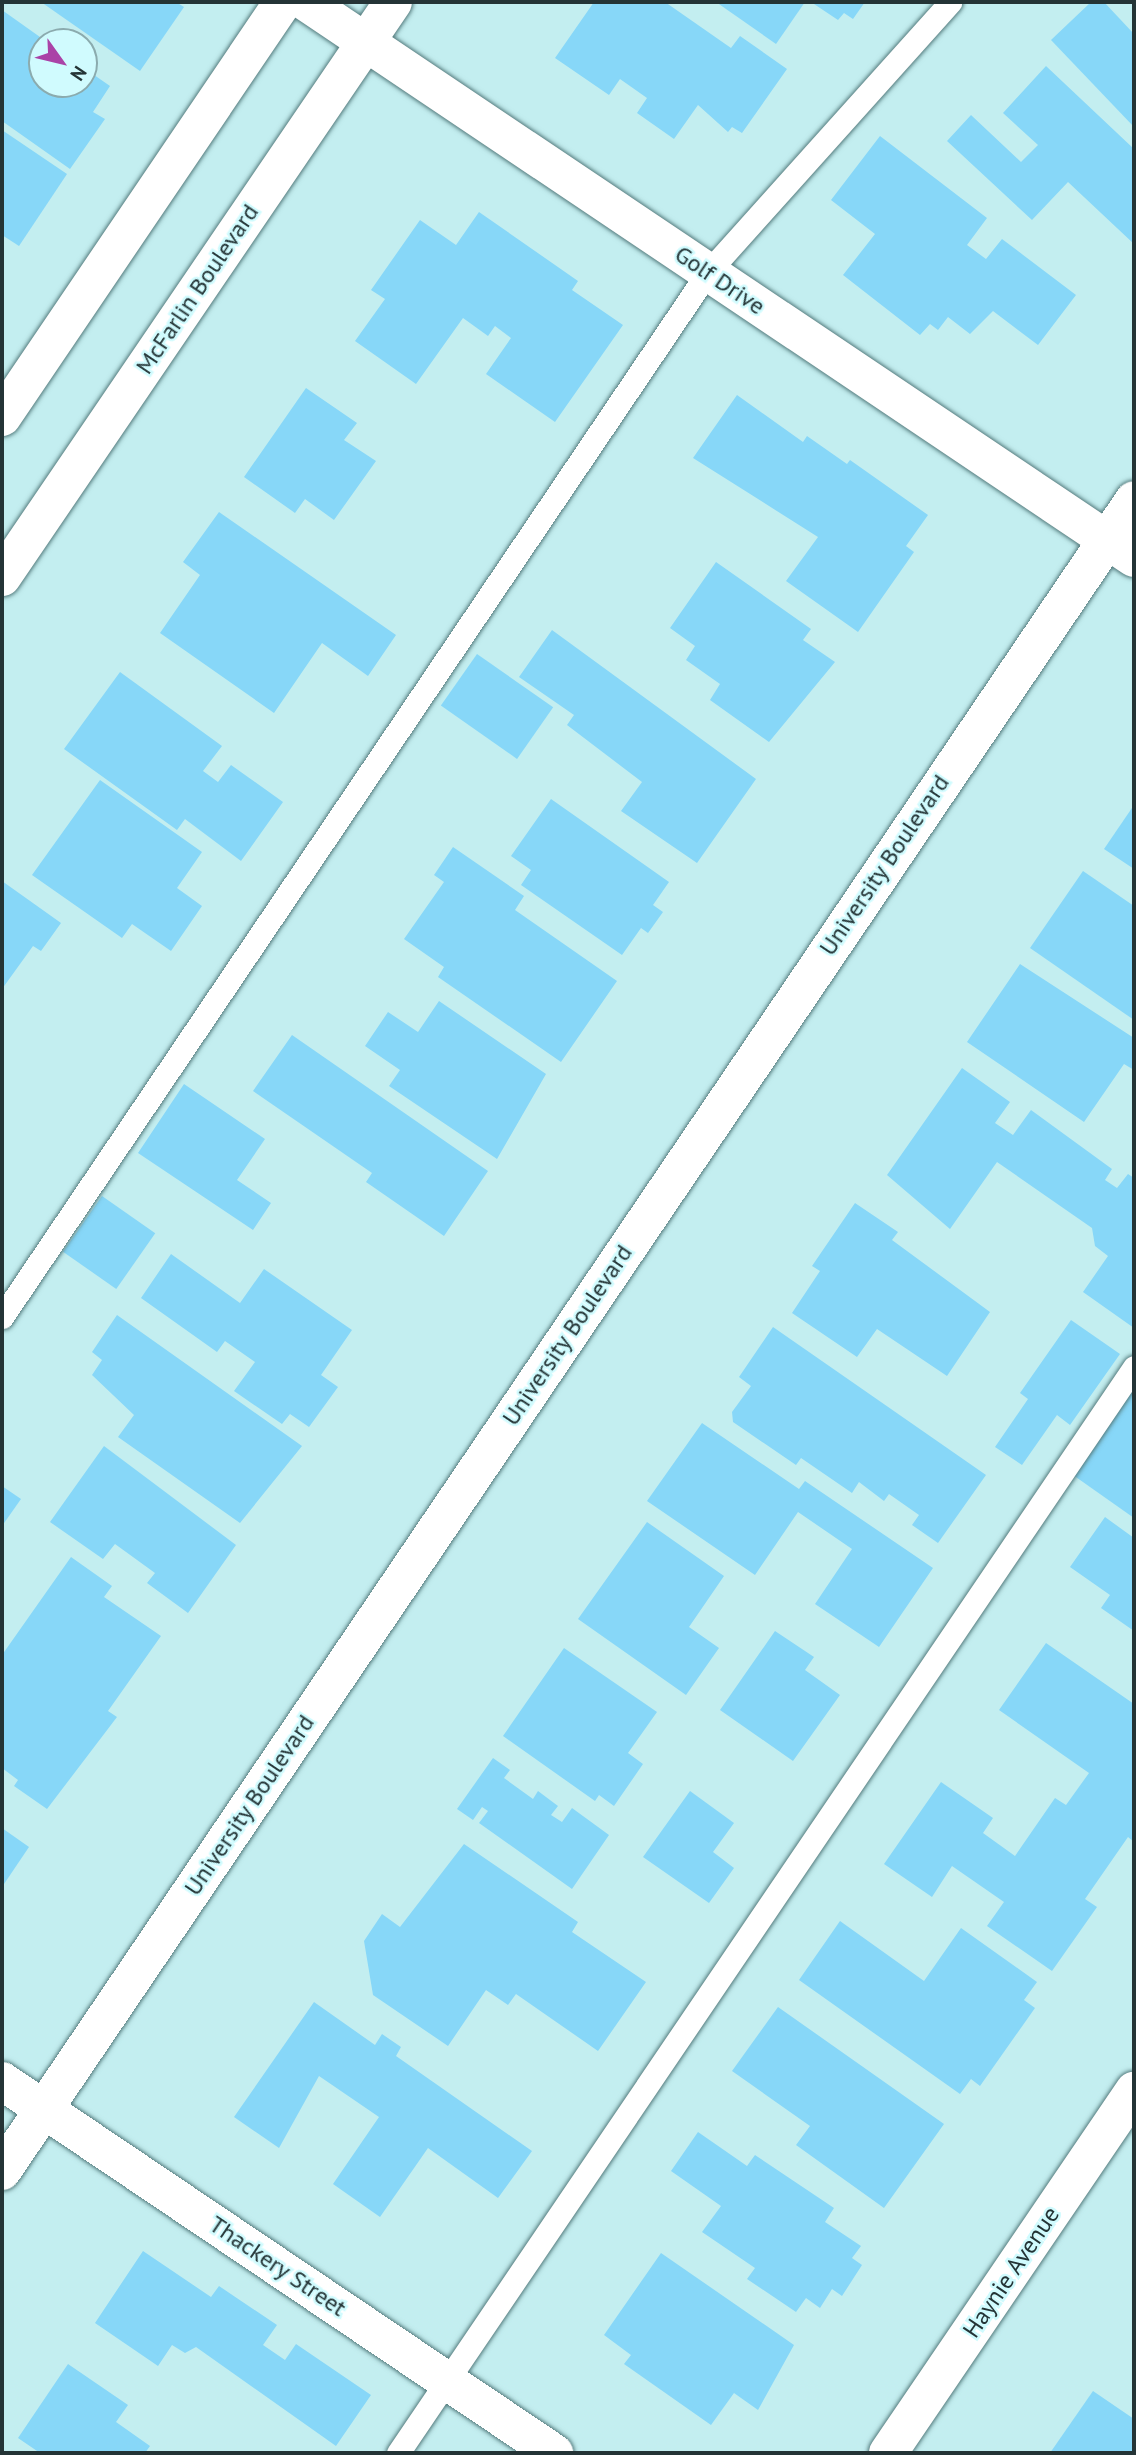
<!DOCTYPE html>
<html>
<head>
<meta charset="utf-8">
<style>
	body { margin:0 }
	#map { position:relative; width:1136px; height:2455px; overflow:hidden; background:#c3eef0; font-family:"PT Sans",sans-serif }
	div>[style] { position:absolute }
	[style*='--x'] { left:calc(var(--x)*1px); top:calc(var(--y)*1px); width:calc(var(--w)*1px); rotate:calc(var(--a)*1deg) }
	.building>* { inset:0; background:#87d7f8; transform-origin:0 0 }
	.roads { filter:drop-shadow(0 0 2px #547b7d) drop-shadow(0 0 2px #547b7d) }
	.service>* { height:23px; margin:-11.5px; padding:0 11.5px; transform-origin:11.5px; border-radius:11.5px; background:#fff }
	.minor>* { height:38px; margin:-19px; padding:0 19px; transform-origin:19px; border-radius:19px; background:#fff }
	.tertiary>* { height:38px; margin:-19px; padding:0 19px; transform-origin:19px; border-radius:19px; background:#fff }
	span { translate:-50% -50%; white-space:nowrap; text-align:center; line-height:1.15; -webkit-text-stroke:5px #d0fbfe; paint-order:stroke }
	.street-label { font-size:24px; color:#243436 }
	.frame { position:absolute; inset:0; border:4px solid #243436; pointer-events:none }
	.north { position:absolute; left:28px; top:28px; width:70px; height:70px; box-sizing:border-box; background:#d0fbfe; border:2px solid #8babae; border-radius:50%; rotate:124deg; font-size:19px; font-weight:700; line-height:28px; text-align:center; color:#243436 }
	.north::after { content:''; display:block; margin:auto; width:24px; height:32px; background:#aa43a7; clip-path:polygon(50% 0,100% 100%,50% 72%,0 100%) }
</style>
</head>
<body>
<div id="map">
	<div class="building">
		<i style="clip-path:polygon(41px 2px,176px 2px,184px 7px,140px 71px)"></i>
		<i style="clip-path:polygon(594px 2px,665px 2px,731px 48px,740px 36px,787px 69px,742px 133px,732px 127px,728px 132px,698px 105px,674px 139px,637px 113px,647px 98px,620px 79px,609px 95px,555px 58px)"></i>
		<i style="clip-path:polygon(716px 2px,805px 2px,776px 44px)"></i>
		<i style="clip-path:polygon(811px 2px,865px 2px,853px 19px,844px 13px,838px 20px)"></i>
		<i style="clip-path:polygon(1091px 2px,1104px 2px,1134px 34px,1134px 127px,1051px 40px)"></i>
		<i style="clip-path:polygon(2px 10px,47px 42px,42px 42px,42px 84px,84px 84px,84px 68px,110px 86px,93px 112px,105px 119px,70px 169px,2px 121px)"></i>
		<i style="clip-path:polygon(1046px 66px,1134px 149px,1134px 244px,1068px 182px,1032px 220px,947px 141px,971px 115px,1021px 162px,1038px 145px,1003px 113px)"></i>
		<i style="clip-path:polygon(2px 130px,67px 174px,19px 246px,2px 235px)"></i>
		<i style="clip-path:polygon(880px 136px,987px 218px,967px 245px,986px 259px,1002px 239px,1076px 295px,1038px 345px,993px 311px,970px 334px,948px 317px,938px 330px,930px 324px,920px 335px,843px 275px,875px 234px,831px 200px)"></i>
		<i style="clip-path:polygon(479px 212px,578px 281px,572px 290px,623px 325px,555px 422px,486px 374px,511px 338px,495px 326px,488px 336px,463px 318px,416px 384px,355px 341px,385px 299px,371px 290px,420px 220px,456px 245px)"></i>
		<i style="clip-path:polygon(306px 388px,357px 423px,344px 440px,376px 461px,334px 520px,305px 499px,295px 513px,244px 477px)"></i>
		<i style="clip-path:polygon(737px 395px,803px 442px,807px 436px,847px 464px,850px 460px,928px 515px,906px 546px,914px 552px,858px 632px,786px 581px,818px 537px,693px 458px)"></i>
		<i style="clip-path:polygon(219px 512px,396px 635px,368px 676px,322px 643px,274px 713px,160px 633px,200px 575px,183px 562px)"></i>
		<i style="clip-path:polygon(716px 562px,811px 629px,803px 640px,835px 662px,769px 742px,710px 700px,720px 684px,686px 660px,695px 646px,670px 628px)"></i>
		<i style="clip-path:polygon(552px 630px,756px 779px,697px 863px,621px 811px,642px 782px,567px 725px,574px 715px,519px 677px)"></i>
		<i style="left:477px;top:654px;width:93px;height:63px;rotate:35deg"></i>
		<i style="clip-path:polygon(120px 672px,222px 746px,203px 771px,218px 782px,231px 765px,283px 802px,241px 861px,185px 819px,177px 830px,64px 749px)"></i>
		<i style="clip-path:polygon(100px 780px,202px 852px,177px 888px,202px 906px,171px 951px,132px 924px,122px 938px,32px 875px)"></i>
		<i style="clip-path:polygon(551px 799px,669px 882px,653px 905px,663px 912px,648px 933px,641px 928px,622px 955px,521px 885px,531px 870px,511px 856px)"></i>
		<i style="clip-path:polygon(1134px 805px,1134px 869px,1104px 849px)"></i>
		<i style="clip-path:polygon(453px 847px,524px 896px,515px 910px,617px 981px,561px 1062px,438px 977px,444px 967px,404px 939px,444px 882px,434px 875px)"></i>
		<i style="clip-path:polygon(1083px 871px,1134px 906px,1134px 1020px,1030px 948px)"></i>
		<i style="clip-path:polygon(2px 881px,61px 923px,41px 951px,33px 946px,2px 989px)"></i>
		<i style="clip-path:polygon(1020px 964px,1134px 1038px,1134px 1070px,1124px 1064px,1084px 1122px,967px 1042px)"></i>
		<i style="clip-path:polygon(439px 1001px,546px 1074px,497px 1159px,389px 1086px,400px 1070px,365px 1046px,388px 1012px,418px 1032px)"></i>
		<i style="clip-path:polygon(292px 1035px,488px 1171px,444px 1236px,366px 1182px,372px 1173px,253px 1091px)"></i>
		<i style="clip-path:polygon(962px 1068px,1010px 1102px,995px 1123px,1013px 1135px,1031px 1110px,1112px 1169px,1105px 1180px,1117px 1188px,1128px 1174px,1134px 1178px,1134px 1328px,1083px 1292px,1108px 1256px,1095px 1246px,1092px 1228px,997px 1162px,950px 1229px,887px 1175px)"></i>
		<i style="clip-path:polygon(184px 1084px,265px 1139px,237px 1180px,271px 1203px,253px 1230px,138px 1153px)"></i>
		<i style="left:102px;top:1196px;width:65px;height:68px;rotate:35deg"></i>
		<i style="clip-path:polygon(855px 1203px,898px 1232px,892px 1240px,990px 1312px,947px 1376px,877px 1329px,857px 1357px,792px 1313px,820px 1271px,812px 1266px)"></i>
		<i style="clip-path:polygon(171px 1254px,240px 1303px,264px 1269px,352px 1330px,321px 1375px,338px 1387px,309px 1427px,290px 1414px,282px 1424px,234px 1391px,255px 1362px,225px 1341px,217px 1352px,141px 1298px)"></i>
		<i style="clip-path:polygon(117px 1315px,302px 1446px,240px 1523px,118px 1437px,134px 1415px,92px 1375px,102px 1360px,92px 1352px)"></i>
		<i style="clip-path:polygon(1071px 1320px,1120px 1354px,1070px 1425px,1057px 1415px,1022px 1465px,995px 1447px,1028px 1399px,1020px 1393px)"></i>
		<i style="clip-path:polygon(773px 1327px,986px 1475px,938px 1543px,912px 1525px,919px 1515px,889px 1494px,884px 1501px,859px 1482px,852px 1493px,801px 1458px,796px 1465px,733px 1422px,732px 1412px,751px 1386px,739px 1377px)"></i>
		<i style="clip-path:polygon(1134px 1387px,1134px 1518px,1073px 1475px)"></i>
		<i style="clip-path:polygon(702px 1423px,799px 1489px,805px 1481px,933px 1568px,879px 1647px,815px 1604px,852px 1549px,798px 1512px,755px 1575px,647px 1501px)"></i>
		<i style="clip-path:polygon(104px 1446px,236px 1545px,188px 1613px,147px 1583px,155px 1573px,115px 1544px,103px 1559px,50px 1522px)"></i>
		<i style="clip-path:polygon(2px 1486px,21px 1499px,2px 1526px)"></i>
		<i style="clip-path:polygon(1105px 1517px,1134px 1538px,1134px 1631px,1101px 1608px,1110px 1595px,1070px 1567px)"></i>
		<i style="clip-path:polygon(647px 1522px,724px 1576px,689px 1627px,719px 1648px,686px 1695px,578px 1619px)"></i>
		<i style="clip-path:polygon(71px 1557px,112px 1586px,104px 1597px,161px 1636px,108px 1711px,117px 1717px,47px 1809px,14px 1786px,18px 1780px,2px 1768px,2px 1655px)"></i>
		<i style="clip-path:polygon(775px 1631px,814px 1657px,805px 1670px,840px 1695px,793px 1761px,720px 1710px)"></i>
		<i style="clip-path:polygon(1046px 1643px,1134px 1704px,1134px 1842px,1128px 1837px,1085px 1899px,1097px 1907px,1052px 1971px,987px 1926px,1004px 1902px,952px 1866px,932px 1897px,884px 1864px,941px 1782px,993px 1818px,983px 1833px,1015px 1856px,1055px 1798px,1066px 1805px,1089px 1773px,999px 1710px)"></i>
		<i style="clip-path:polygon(564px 1648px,657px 1712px,628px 1753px,643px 1764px,614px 1806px,599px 1795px,595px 1801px,503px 1736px)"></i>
		<i style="clip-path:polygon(493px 1758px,510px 1770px,504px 1778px,533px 1799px,538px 1791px,558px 1806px,551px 1815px,562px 1822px,572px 1808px,609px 1835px,572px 1889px,479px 1823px,488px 1811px,482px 1807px,473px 1820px,457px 1809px)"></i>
		<i style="clip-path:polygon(690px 1791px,734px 1823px,713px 1852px,734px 1868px,709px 1903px,643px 1857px)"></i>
		<i style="clip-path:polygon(2px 1828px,29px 1847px,2px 1887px)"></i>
		<i style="clip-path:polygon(464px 1844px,578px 1922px,572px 1932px,646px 1982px,598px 2051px,516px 1994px,508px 2005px,486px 1990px,448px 2046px,373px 1995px,364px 1941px,382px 1914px,400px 1927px)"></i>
		<i style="clip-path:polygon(840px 1921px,924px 1981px,961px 1928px,1037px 1982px,1024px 2000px,1035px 2008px,980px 2086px,971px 2079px,960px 2094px,799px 1980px)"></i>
		<i style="clip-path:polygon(314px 2002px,375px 2045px,382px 2034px,401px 2047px,396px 2056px,532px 2151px,498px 2198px,428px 2148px,380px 2217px,333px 2184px,379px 2117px,319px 2076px,279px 2148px,234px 2117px)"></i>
		<i style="clip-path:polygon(778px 2007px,944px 2124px,884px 2208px,796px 2145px,810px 2126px,732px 2071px)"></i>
		<i style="clip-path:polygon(698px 2132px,747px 2166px,755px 2155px,834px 2208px,825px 2222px,861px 2246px,852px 2258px,862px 2265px,842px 2296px,832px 2289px,820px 2308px,806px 2298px,796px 2312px,747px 2279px,755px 2268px,702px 2232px,721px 2206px,671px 2171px)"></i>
		<i style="clip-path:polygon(143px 2251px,211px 2297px,219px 2286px,277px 2325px,263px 2345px,285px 2360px,296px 2344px,371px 2395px,336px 2446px,196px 2347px,185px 2353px,172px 2345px,158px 2366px,95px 2323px)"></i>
		<i style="clip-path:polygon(661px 2253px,794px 2345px,758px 2410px,734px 2393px,711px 2425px,624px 2364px,631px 2355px,604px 2335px)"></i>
		<i style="clip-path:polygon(68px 2364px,128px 2405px,116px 2422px,150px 2446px,145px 2453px,40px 2453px,18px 2438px)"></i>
		<i style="clip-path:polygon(1093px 2391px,1134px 2419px,1134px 2453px,1050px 2453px)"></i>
	</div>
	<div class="roads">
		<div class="service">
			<i style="--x:2;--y:1317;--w:1261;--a:-55.96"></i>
			<i style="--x:708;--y:272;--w:363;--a:-48.1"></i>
			<i style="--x:398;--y:2453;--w:1312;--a:-55.87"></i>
		</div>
		<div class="minor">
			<i style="--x:306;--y:2;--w:997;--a:33.88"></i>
			<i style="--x:2;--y:417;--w:501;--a:-55.9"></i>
			<i style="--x:2;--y:577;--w:695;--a:-55.78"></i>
			<i style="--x:2;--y:2081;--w:666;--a:33.98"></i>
			<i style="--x:888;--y:2453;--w:438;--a:-55.8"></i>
		</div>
		<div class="tertiary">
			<i style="--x:2;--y:2171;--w:2018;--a:-55.88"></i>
		</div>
	</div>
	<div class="street-label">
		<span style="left:720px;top:280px;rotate:34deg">Golf Drive</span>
		<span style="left:197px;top:289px;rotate:-56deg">McFarlin Boulevard</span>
		<span style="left:884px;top:865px;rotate:-56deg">University Boulevard</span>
		<span style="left:567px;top:1335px;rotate:-56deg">University Boulevard</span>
		<span style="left:249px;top:1805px;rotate:-56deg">University Boulevard</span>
		<span style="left:278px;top:2266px;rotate:34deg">Thackery Street</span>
		<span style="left:1011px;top:2272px;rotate:-56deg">Haynie Avenue</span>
	</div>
	<div class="frame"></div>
	<div class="north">N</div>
</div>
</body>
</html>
